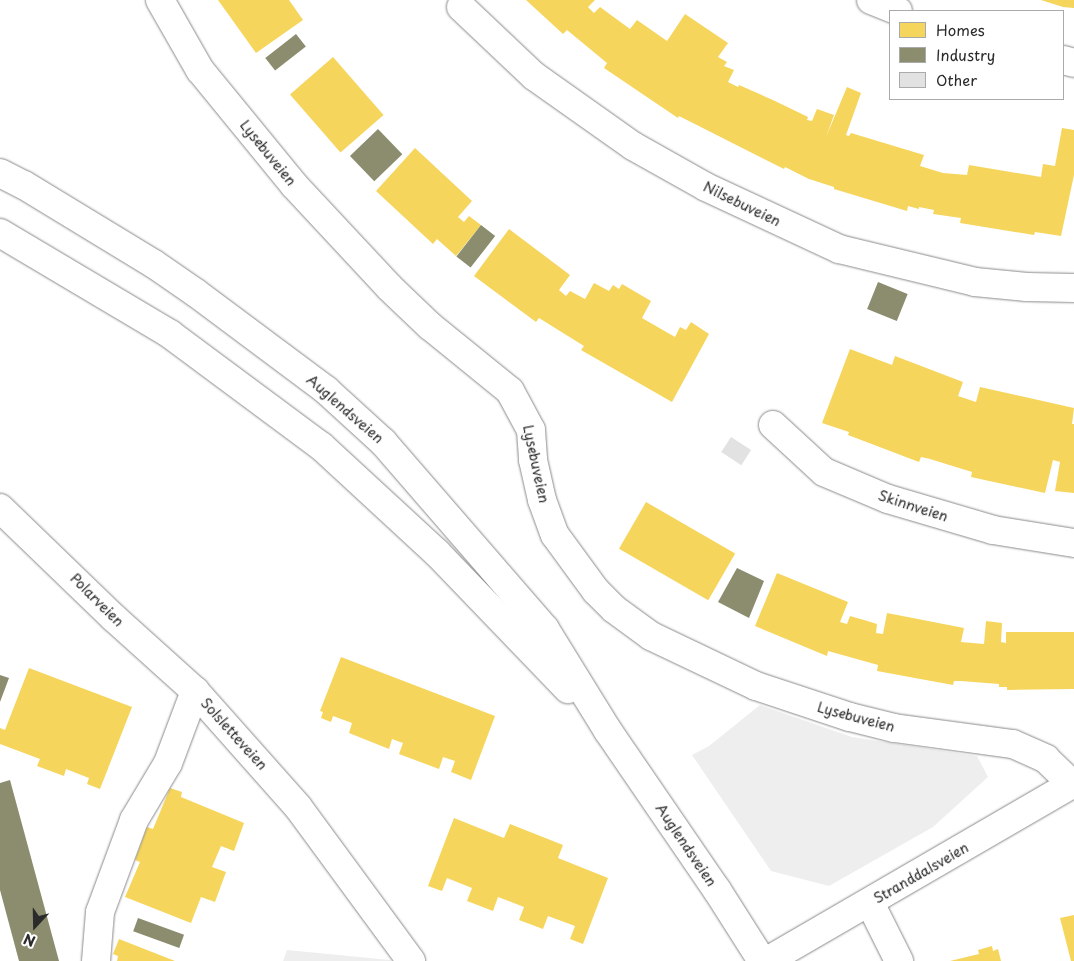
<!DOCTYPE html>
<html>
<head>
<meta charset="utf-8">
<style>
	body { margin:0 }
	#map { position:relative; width:1074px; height:961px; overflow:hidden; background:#fff; font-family:"Playpen Sans",sans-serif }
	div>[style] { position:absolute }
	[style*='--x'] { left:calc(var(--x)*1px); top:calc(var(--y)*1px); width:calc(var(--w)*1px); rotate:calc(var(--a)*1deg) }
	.built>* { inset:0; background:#eee }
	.homes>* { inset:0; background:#f6d55c; transform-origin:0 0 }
	.industry>* { inset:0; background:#8c8c6e; transform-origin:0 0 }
	.building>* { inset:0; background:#e2e2e2; transform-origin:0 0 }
	.roads { filter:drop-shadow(0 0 1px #8a8a8a) drop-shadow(0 0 1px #8a8a8a) }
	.minor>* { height:28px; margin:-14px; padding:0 14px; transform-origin:14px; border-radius:14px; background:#fff }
	.secondary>* { height:28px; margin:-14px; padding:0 14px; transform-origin:14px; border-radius:14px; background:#fff }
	span { translate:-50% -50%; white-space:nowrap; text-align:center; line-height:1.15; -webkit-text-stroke:5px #fff; paint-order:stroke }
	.street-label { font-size:14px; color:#2b2b2b }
	.legend { position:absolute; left:889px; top:10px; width:175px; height:90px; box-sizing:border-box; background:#fff; border:1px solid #aaa; margin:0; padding:6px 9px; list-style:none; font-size:15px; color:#2b2b2b }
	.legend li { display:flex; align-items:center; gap:10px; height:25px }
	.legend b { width:25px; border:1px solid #aaa }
	.north { position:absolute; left:10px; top:901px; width:50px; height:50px; -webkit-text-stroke:4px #fff; paint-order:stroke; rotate:201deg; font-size:14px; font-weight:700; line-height:20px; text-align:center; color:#2b2b2b }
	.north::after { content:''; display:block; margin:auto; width:18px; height:22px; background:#2b2b2b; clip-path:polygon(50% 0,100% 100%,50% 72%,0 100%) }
</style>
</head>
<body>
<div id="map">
	<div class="built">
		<i style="clip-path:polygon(760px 705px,852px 737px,977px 756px,988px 777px,933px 827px,829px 886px,771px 871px,692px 755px,709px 746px)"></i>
		<i style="clip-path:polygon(287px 950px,390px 960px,391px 961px,283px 961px)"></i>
	</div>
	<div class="homes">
		<i style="clip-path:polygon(218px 0,289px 0,303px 20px,256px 53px)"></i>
		<i style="clip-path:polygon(526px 0,595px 0,588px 7px,594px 13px,600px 7px,630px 29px,637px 20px,667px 41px,685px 14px,728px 43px,718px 57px,727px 62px,724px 66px,734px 70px,728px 82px,738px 87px,739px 85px,775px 101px,808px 117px,807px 120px,812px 121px,817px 109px,834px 115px,826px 137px,847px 87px,861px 93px,846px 135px,849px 136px,851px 133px,924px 155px,920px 166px,943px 173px,967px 175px,969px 165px,1041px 177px,1043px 164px,1055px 166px,1062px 128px,1074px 130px,1074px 175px,1061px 236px,1035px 232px,1034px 235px,960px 223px,961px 218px,933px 214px,934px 210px,919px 207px,919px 209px,908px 206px,907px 211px,834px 189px,834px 187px,809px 179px,785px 167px,784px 169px,679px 116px,678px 118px,604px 68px,607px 63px,567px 30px,563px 34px)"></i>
		<i style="clip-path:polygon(1041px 0,1074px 0,1074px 8px,1063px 7px)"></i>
		<i style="left:333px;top:57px;width:77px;height:57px;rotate:49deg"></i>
		<i style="clip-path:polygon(415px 148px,472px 201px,458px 217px,464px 222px,469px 216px,481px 225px,456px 256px,437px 239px,433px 244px,376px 191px)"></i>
		<i style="clip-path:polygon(509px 229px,570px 275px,559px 290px,566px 296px,570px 291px,585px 299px,594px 283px,609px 291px,613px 285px,619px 289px,622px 284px,651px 301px,642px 318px,675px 337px,680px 327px,686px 330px,691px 322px,709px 334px,672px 402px,581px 350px,584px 346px,539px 318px,536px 322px,474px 276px)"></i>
		<i style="clip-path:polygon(850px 349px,892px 365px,895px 356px,963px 382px,958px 396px,976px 402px,980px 387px,1074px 408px,1072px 424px,1074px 424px,1074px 493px,1055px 491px,1060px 462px,1053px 460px,1045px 493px,971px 477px,972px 472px,930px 459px,921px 457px,919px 462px,848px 435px,849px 432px,822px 423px)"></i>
		<i style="left:646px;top:502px;width:103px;height:54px;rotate:30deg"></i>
		<i style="clip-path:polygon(777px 573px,848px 602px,840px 622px,847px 624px,850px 616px,864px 620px,877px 624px,876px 633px,883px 634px,887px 613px,964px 628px,961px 642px,984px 644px,986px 621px,1002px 623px,1001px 642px,1006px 643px,1006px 632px,1074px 632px,1074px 689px,1007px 690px,1007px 687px,999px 687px,999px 684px,961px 681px,954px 681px,953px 685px,877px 671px,878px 665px,828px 651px,827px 656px,755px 626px)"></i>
		<i style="clip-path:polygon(341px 657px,495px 716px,471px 780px,451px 772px,455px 761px,443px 757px,439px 769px,399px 754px,403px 743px,392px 739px,389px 749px,349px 733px,352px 723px,333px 716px,331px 722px,321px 718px,323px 712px,320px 711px)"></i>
		<i style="clip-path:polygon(29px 668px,132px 707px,100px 789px,87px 784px,89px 778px,66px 769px,64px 776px,37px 766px,40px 759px,0 744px,0 728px,5px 730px)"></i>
		<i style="clip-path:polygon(170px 788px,182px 792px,181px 797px,244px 823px,234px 851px,221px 846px,212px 867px,226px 872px,215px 902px,201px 897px,191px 923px,125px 897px,140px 862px,135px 860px,147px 827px,153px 829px)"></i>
		<i style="clip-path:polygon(454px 818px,504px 838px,510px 824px,563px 845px,558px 858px,608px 878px,583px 944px,570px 939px,575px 926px,548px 916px,543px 929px,519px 920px,524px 907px,498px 897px,493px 911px,467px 901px,472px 888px,447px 878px,442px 891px,428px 886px)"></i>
		<i style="clip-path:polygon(1074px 915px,1074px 961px,1071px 961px,1060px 918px)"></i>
		<i style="clip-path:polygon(119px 939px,175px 961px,117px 961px,118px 956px,113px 954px)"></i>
		<i style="clip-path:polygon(992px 946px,993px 951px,998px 949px,1001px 961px,950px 961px,979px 954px,978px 950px)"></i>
	</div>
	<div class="industry">
		<i style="left:296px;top:34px;width:16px;height:39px;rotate:52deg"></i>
		<i style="left:378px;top:129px;width:35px;height:39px;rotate:46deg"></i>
		<i style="left:481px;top:225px;width:18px;height:40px;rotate:38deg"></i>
		<i style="left:878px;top:282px;width:32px;height:29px;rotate:22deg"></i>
		<i style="clip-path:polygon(737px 568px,764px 581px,749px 618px,718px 602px)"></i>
		<i style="clip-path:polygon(0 675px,9px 678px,0 702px)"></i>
		<i style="clip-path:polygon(10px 780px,59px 961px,19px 961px,0 890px,0 783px)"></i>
		<i style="left:138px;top:918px;width:49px;height:14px;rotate:20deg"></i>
	</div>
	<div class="building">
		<i style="left:731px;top:437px;width:24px;height:18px;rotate:33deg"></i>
	</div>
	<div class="roads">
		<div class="minor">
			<i style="--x:160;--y:0;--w:81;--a:60.3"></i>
			<i style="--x:200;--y:70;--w:149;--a:50.7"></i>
			<i style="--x:294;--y:185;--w:139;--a:47"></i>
			<i style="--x:389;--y:287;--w:57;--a:43.6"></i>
			<i style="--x:430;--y:326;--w:103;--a:39.1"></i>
			<i style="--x:510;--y:391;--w:44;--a:61.7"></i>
			<i style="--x:531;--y:430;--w:30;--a:86"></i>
			<i style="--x:533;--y:460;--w:41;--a:77.3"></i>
			<i style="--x:542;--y:500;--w:37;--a:70"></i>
			<i style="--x:555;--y:535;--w:69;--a:53.8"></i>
			<i style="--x:596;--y:591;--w:25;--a:45"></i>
			<i style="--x:614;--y:609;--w:46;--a:36.1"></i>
			<i style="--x:651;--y:636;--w:116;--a:25.5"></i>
			<i style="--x:756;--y:686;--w:99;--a:18.3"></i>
			<i style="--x:850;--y:717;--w:45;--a:14"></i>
			<i style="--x:894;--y:728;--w:120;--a:7.7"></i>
			<i style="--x:1013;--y:744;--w:36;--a:24"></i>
			<i style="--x:1046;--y:759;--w:36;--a:44"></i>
			<i style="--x:871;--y:0;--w:29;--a:22"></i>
			<i style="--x:461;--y:7;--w:100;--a:43.4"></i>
			<i style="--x:534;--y:76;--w:121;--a:35.3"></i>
			<i style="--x:633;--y:146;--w:84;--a:29.3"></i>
			<i style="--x:706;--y:187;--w:147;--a:25"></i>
			<i style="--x:839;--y:249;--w:140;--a:13.6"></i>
			<i style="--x:975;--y:282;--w:52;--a:5.5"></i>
			<i style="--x:1027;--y:287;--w:47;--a:1.2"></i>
			<i style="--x:1063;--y:60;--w:11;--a:15"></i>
			<i style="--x:773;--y:425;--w:69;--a:42.7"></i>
			<i style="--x:824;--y:472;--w:69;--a:22.9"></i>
			<i style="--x:888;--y:499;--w:109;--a:16.4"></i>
			<i style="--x:993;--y:530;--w:82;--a:9.1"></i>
			<i style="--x:0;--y:508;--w:158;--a:44"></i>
			<i style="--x:114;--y:618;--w:109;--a:42"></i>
			<i style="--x:870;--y:903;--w:65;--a:63.4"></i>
			<i style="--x:96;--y:961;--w:49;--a:-85.3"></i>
			<i style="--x:100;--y:912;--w:98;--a:-69.7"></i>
			<i style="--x:134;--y:820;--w:66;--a:-59.2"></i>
			<i style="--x:168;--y:763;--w:77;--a:-69.4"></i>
			<i style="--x:195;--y:691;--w:155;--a:48.4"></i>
			<i style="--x:298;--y:807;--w:191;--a:53.7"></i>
			<i style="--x:767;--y:961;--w:355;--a:-30.1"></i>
		</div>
		<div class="secondary">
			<i style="--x:0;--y:173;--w:27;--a:27"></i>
			<i style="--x:24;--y:185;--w:152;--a:31.3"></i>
			<i style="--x:154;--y:264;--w:51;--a:34.6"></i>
			<i style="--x:196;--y:293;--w:162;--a:36.7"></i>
			<i style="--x:326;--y:390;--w:77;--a:42.4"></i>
			<i style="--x:383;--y:442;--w:247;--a:49.1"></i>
			<i style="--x:545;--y:629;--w:120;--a:58.3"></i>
			<i style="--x:608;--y:731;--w:193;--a:55.6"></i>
			<i style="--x:717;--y:890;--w:84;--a:57.6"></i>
			<i style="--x:0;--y:233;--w:198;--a:30.7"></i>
			<i style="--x:170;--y:334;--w:188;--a:36.6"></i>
			<i style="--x:321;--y:446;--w:158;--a:42.7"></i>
			<i style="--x:437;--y:553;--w:189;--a:46.1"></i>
		</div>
	</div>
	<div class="street-label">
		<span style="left:268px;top:153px;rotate:51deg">Lysebuveien</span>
		<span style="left:742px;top:204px;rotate:26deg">Nilsebuveien</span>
		<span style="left:345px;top:409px;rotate:41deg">Auglendsveien</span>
		<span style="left:536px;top:464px;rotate:78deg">Lysebuveien</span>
		<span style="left:913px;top:506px;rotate:18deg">Skinnveien</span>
		<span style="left:97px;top:600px;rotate:45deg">Polarveien</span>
		<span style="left:856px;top:717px;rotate:15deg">Lysebuveien</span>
		<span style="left:234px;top:734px;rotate:48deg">Solsletteveien</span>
		<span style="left:686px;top:845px;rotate:56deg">Auglendsveien</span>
		<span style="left:921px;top:873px;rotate:-30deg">Stranddalsveien</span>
	</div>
	<ul class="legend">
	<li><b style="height:14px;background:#f6d55c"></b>Homes</li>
	<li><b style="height:14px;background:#8c8c6e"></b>Industry</li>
	<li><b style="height:14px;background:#e2e2e2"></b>Other</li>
	</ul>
	<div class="north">N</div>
</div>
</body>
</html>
